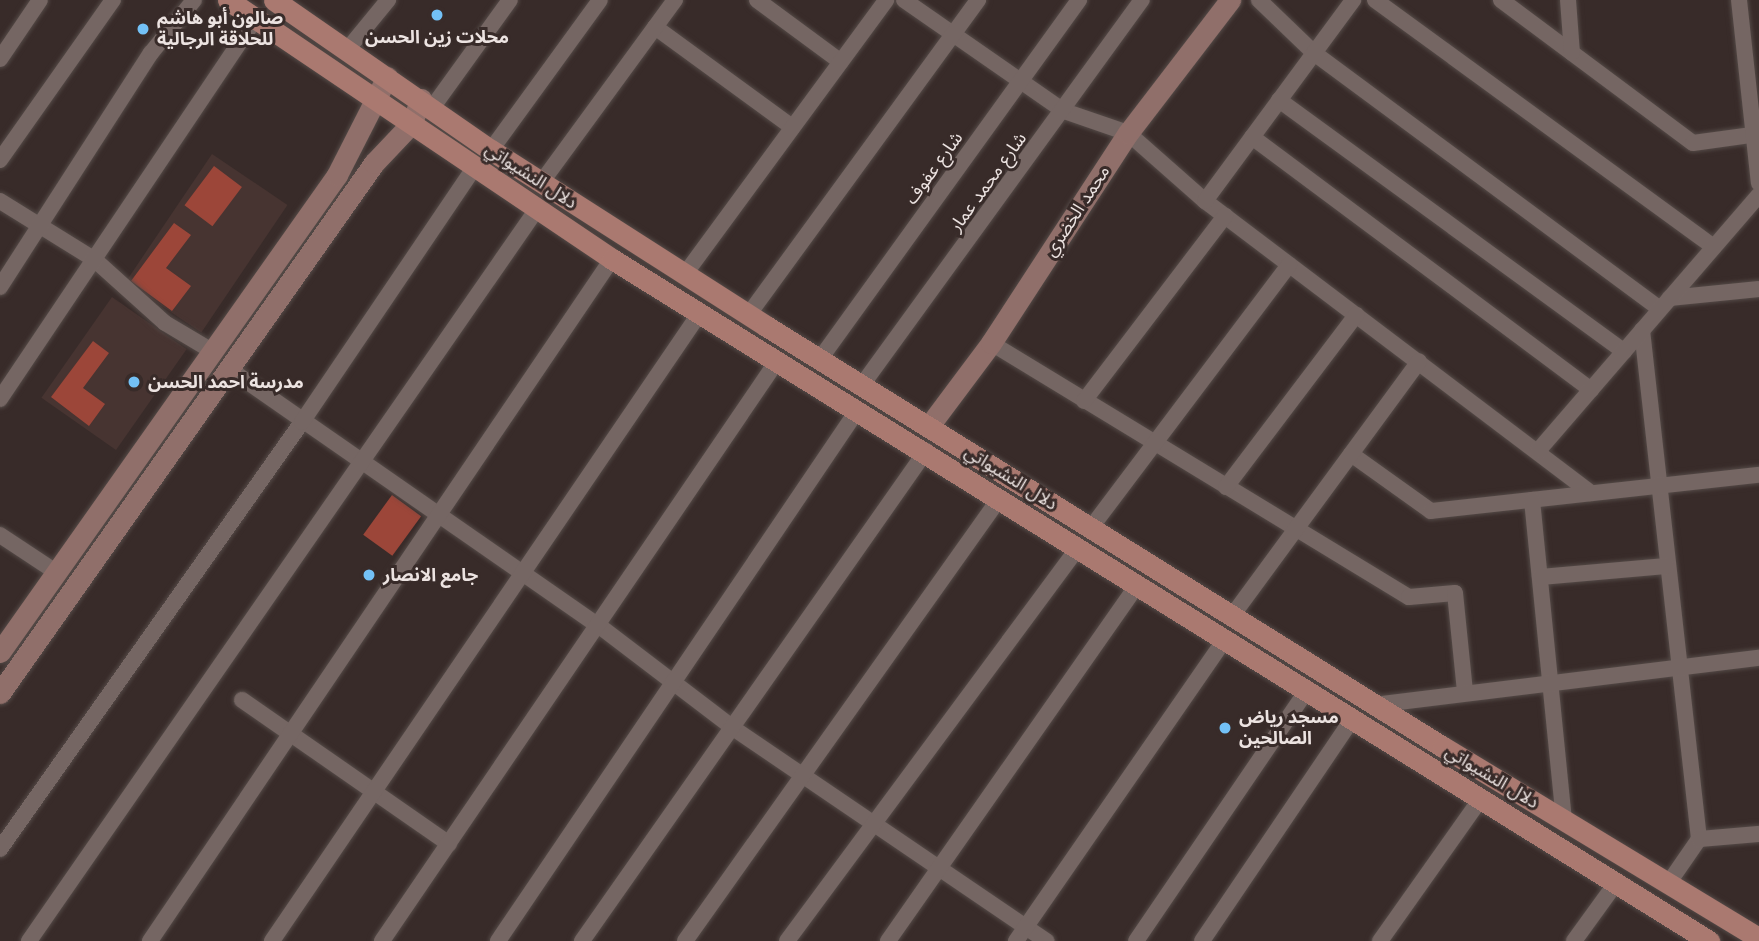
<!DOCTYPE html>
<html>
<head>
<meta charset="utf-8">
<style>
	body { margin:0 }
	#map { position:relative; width:1759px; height:941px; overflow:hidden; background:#382b29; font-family:Inter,"Noto Sans Arabic",sans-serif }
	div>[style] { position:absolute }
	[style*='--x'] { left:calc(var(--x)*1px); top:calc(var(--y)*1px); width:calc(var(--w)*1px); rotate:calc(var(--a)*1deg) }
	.built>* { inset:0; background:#473431; transform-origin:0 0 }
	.building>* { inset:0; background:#9c4639; transform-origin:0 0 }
	.roads { filter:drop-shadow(0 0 2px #544a47) drop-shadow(0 0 2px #544a47) }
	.street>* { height:16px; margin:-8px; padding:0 8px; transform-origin:8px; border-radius:8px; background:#756663 }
	.secondary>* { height:21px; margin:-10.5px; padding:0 10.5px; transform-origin:10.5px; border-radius:10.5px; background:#906f6a }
	.primary>* { height:21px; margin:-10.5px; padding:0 10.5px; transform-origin:10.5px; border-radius:10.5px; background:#aa7970 }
	.dots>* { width:19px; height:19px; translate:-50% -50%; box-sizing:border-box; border:4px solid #382b29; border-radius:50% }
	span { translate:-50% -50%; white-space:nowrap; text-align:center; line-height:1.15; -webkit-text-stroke:6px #382b29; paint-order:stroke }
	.poi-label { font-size:18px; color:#ece3e1; font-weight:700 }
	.left { translate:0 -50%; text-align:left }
	.street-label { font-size:18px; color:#ece3e1 }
</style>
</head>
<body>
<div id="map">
	<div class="built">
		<i style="left:212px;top:154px;width:91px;height:154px;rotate:34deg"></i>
		<i style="left:112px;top:297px;width:91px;height:123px;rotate:35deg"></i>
	</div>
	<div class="building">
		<i style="left:214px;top:166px;width:35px;height:49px;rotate:37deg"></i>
		<i style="clip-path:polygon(174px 223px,191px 235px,166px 268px,191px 286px,172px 311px,131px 281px)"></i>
		<i style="clip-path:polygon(93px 341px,109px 353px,83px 388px,105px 404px,89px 426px,51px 397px)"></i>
		<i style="left:392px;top:495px;width:36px;height:49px;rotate:36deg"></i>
	</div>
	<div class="roads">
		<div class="street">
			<i style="--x:757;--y:0;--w:104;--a:36.4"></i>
			<i style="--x:904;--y:0;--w:195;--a:34.8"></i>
			<i style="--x:1064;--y:111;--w:68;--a:19"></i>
			<i style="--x:1128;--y:133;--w:103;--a:41.4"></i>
			<i style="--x:1205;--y:201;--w:484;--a:37.1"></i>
			<i style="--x:1259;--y:0;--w:76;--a:43.9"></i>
			<i style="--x:1314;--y:53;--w:430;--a:36.5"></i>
			<i style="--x:1375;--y:0;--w:419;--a:36.1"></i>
			<i style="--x:1501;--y:0;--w:239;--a:36.7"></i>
			<i style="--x:1693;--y:143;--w:67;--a:-7.8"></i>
			<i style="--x:1568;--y:0;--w:53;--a:85.7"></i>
			<i style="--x:1739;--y:0;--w:184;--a:83.8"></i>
			<i style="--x:655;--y:27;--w:170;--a:36.1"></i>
			<i style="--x:347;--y:50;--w:65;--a:-50.6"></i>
			<i style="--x:0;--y:59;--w:71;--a:-55.9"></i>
			<i style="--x:1279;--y:100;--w:427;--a:36.1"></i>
			<i style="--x:432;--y:108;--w:133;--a:-54.2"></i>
			<i style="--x:1252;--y:137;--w:423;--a:36.7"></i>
			<i style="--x:491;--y:150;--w:185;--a:-54"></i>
			<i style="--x:0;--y:160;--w:196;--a:-54.8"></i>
			<i style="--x:541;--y:183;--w:227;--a:-53.8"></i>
			<i style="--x:0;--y:201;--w:112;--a:31.8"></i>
			<i style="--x:95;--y:260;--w:94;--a:42"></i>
			<i style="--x:165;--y:323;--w:55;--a:30.8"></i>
			<i style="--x:1205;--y:201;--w:250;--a:-53.6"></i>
			<i style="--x:685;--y:274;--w:340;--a:-53.7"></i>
			<i style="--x:0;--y:287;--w:278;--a:-57.2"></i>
			<i style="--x:151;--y:53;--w:68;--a:-50.9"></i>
			<i style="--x:1670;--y:298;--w:89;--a:-5.8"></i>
			<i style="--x:749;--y:314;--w:389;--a:-53.9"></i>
			<i style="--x:1642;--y:330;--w:512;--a:83.61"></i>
			<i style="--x:1699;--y:839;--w:55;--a:124.6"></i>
			<i style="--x:991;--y:343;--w:489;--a:31.3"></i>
			<i style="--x:1409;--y:597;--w:46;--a:-5"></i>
			<i style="--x:1455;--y:593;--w:100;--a:84.2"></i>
			<i style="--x:820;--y:359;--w:443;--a:-54.2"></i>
			<i style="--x:229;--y:369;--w:449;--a:34.8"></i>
			<i style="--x:598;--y:625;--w:170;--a:37.3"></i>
			<i style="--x:733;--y:728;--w:379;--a:34.2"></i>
			<i style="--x:862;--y:385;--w:476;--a:-54"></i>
			<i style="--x:0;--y:399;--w:459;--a:-56.1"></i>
			<i style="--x:1084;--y:401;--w:233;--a:-52.7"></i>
			<i style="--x:1538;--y:451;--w:338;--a:-49.2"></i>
			<i style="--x:1351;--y:454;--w:98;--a:35.5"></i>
			<i style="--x:1431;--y:511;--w:330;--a:-6.3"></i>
			<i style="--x:1226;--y:487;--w:216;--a:-52.9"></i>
			<i style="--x:1532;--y:500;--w:323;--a:84.3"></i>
			<i style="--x:1090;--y:529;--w:331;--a:-53"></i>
			<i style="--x:0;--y:535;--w:67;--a:33.5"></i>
			<i style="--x:1540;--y:577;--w:127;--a:-5"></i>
			<i style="--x:1232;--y:616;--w:316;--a:-53.7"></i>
			<i style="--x:242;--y:700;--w:252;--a:34.8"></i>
			<i style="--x:1374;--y:705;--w:388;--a:-7"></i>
			<i style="--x:1699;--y:839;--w:60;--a:-4.8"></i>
			<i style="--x:0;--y:849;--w:523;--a:-54.73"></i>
			<i style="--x:302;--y:422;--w:305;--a:-55.9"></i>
			<i style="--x:29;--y:941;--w:891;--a:-55.24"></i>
			<i style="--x:150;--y:941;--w:824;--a:-55.89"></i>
			<i style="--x:272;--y:941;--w:759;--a:-55.74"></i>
			<i style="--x:382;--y:941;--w:702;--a:-55.74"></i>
			<i style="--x:498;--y:941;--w:640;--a:-55.89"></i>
			<i style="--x:582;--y:941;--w:599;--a:-54.93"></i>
			<i style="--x:685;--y:941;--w:542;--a:-54.61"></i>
			<i style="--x:787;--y:941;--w:488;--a:-53.5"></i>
			<i style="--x:888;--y:941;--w:432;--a:-55"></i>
			<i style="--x:1016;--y:941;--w:367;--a:-55.3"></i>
			<i style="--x:1136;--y:941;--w:304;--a:-55.7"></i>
			<i style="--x:1202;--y:941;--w:269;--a:-55.9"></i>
			<i style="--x:1380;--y:941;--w:176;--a:-54.7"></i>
			<i style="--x:1574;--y:941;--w:72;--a:-54.1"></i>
		</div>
		<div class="secondary">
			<i style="--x:929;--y:426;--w:104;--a:-53.2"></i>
			<i style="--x:991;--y:343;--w:251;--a:-56.9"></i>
			<i style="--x:1128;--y:133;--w:168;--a:-52.5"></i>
			<i style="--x:0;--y:652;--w:584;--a:-54.76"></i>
			<i style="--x:337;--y:175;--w:110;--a:-63"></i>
			<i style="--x:0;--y:693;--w:649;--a:-54.79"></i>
			<i style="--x:374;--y:163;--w:54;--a:-46.5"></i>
			<i style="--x:411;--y:124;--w:27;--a:-68"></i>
		</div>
		<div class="primary">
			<i style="--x:228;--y:0;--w:463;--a:34"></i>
			<i style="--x:612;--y:259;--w:1292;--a:31.87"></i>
			<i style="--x:274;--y:0;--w:264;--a:34.7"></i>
			<i style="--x:491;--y:150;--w:326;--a:32.6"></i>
			<i style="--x:766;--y:326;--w:797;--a:31.88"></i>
			<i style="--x:1443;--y:747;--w:369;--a:31.2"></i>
		</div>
	</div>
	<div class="dots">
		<i style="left:437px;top:15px;background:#73c1f6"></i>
		<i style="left:143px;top:29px;background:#73c1f6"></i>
		<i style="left:134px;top:382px;background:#73c1f6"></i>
		<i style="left:369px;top:575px;background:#73c1f6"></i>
		<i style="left:1225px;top:728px;background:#73c1f6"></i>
	</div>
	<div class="poi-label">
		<span class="left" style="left:157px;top:29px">صالون أبو هاشم<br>للحلاقة الرجالية</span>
		<span style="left:437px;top:37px">محلات زين الحسن</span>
		<span class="left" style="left:148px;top:382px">مدرسة احمد الحسن</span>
		<span class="left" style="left:383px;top:575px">جامع الانصار</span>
		<span class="left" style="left:1239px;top:728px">مسجد رياض<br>الصالحين</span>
	</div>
	<div class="street-label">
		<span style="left:934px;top:168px;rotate:-54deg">شارع عفوف</span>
		<span style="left:531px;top:176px;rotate:33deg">دلال النشيواتي</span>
		<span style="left:988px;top:182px;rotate:-54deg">شارع محمد عمار</span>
		<span style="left:1077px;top:211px;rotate:-57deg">محمد الخضري</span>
		<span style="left:1011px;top:478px;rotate:32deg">دلال النشيواتي</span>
		<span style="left:1492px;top:777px;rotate:31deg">دلال النشيواتي</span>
	</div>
</div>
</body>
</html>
